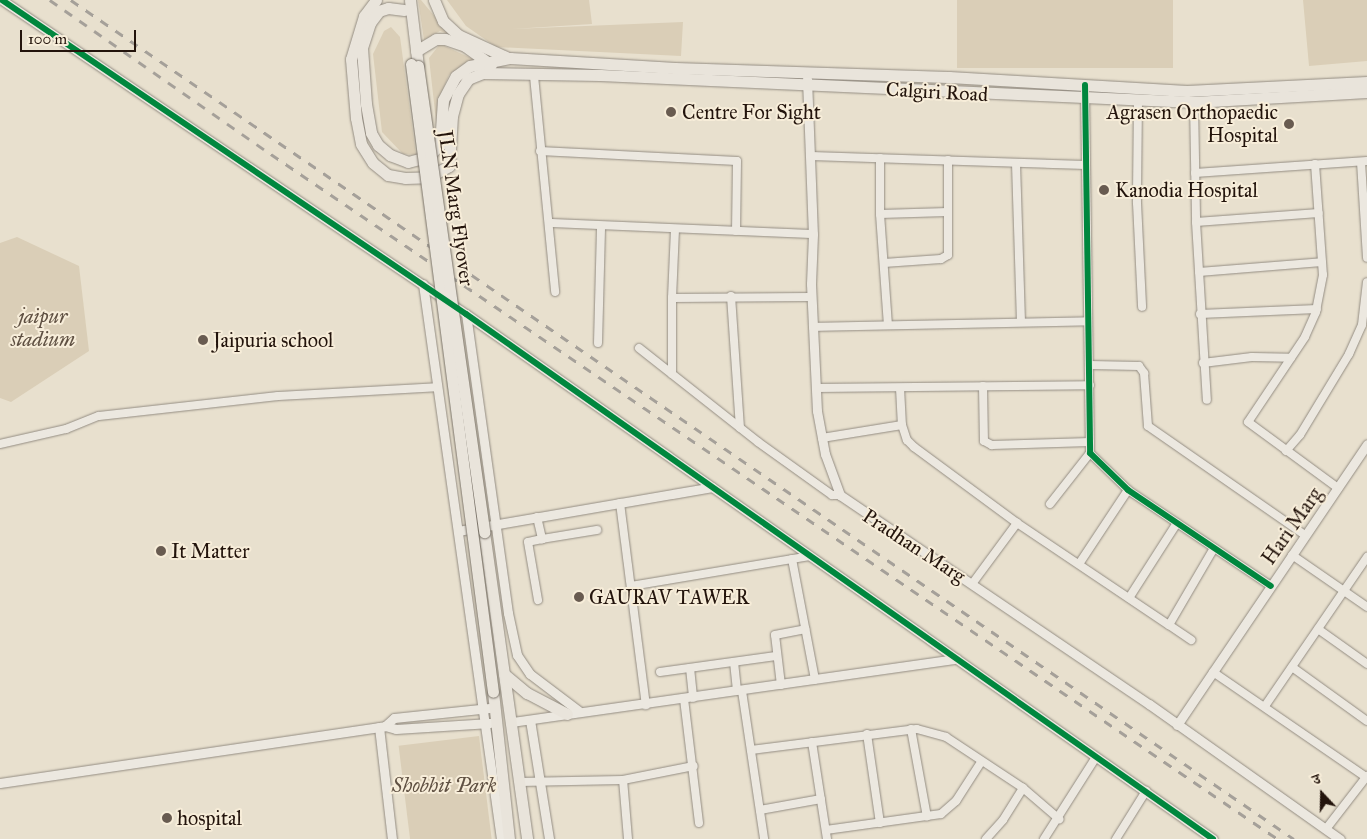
<!DOCTYPE html>
<html>
<head>
<meta charset="utf-8">
<style>
	body { margin:0 }
	#map { position:relative; width:1367px; height:839px; overflow:hidden; background:#e8e0ce; font-family:"IM FELL Great Primer","Noto Serif Devanagari",serif }
	div>[style] { position:absolute }
	[style*='--x'] { left:calc(var(--x)*1px); top:calc(var(--y)*1px); width:calc(var(--w)*1px); rotate:calc(var(--a)*1deg) }
	.green>* { inset:0; background:#daceb7; transform-origin:0 0 }
	.roads { filter:drop-shadow(0 0 1px #938c82) drop-shadow(0 0 1px #938c82) }
	.minor>* { height:8px; margin:-4px; padding:0 4px; transform-origin:4px; border-radius:4px; background:#ece8e0 }
	.tertiary>* { height:9px; margin:-4.5px; padding:0 4.5px; transform-origin:4.5px; border-radius:4.5px; background:#ece8e0 }
	.primary>* { height:11px; margin:-5.5px; padding:0 5.5px; transform-origin:5.5px; border-radius:5.5px; background:#e9e4db }
	.rail>* { height:2.5px; margin-top:-1.25px; transform-origin:0; background:repeating-linear-gradient(90deg,#a5a099 0 9px,transparent 0 18px) }
	.bridges { filter:drop-shadow(0 0 1px #787167) drop-shadow(0 0 1px #787167) }
	.primary-bridge>* { height:11px; margin:-5.5px; padding:0 5.5px; transform-origin:5.5px; border-radius:5.5px; background:#e9e4db }
	.cycleway>* { height:6px; margin:-3px; padding:0 3px; transform-origin:3px; border-radius:3px; background:#00873e }
	.dots>* { width:14px; height:14px; translate:-50% -50%; box-sizing:border-box; border:2px solid #f7edd9; border-radius:50% }
	span { translate:-50% -50%; white-space:nowrap; text-align:center; line-height:1.15; -webkit-text-stroke:4px #f7edd9; paint-order:stroke }
	.street-label { font-size:20px; color:#23140c }
	.poi-label { font-size:20px; color:#23140c }
	.left { translate:0 -50%; text-align:left }
	.right { translate:-100% -50%; text-align:right }
	.park-label { font-size:20px; color:#5f5042; font-style:italic }
	.north { position:absolute; left:1297px; top:769px; width:50px; height:50px; -webkit-text-stroke:4px #f7edd9; paint-order:stroke; rotate:339deg; font-size:14px; font-weight:700; line-height:20px; text-align:center; color:#23140c }
	.north::after { content:''; display:block; margin:auto; width:18px; height:22px; background:#23140c; clip-path:polygon(50% 0,100% 100%,50% 72%,0 100%) }
	.scale { position:absolute; left:20px; top:30px; width:116px; height:22px; box-sizing:border-box; border:2px solid #23140c; border-top:0; padding-left:6px; font-size:15px; line-height:18px; white-space:nowrap; color:#23140c; -webkit-text-stroke:4px #f7edd9; paint-order:stroke }
</style>
</head>
<body>
<div id="map">
	<div class="green">
		<i style="clip-path:polygon(418px 0,421px 0,450px 35px,440px 31px,424px 40px)"></i>
		<i style="clip-path:polygon(447px 0,589px 0,592px 24px,512px 29px,683px 22px,681px 56px,496px 47px,466px 26px)"></i>
		<i style="left:957px;top:0;width:216px;height:68px"></i>
		<i style="clip-path:polygon(1303px 0,1367px 0,1367px 61px,1309px 66px)"></i>
		<i style="clip-path:polygon(391px 27px,400px 37px,416px 155px,403px 154px,382px 132px,373px 54px,384px 31px)"></i>
		<i style="clip-path:polygon(440px 44px,473px 59px,449px 75px,443px 89px,439px 148px,429px 58px)"></i>
		<i style="clip-path:polygon(17px 237px,79px 266px,89px 351px,11px 402px,0 398px,0 243px)"></i>
		<i style="left:479px;top:736px;width:104px;height:81px;rotate:83deg"></i>
	</div>
	<div class="roads">
		<div class="minor">
			<i style="--x:534;--y:76;--w:217;--a:84.4"></i>
			<i style="--x:1085;--y:92;--w:361;--a:89.2"></i>
			<i style="--x:1090;--y:453;--w:53;--a:44.2"></i>
			<i style="--x:1128;--y:490;--w:172;--a:33.9"></i>
			<i style="--x:1138;--y:100;--w:103;--a:90.6"></i>
			<i style="--x:1137;--y:203;--w:104;--a:87.2"></i>
			<i style="--x:1194;--y:102;--w:120;--a:89"></i>
			<i style="--x:1196;--y:222;--w:178;--a:86.5"></i>
			<i style="--x:540;--y:151;--w:197;--a:2.9"></i>
			<i style="--x:737;--y:161;--w:70;--a:90.8"></i>
			<i style="--x:811;--y:156;--w:275;--a:1.9"></i>
			<i style="--x:880;--y:158;--w:56;--a:90"></i>
			<i style="--x:880;--y:214;--w:111;--a:85.9"></i>
			<i style="--x:1361;--y:162;--w:96;--a:86.4"></i>
			<i style="--x:1016;--y:163;--w:159;--a:88.2"></i>
			<i style="--x:1315;--y:164;--w:111;--a:85.9"></i>
			<i style="--x:1323;--y:275;--w:38;--a:101"></i>
			<i style="--x:1316;--y:312;--w:27;--a:114"></i>
			<i style="--x:1305;--y:337;--w:102;--a:123.8"></i>
			<i style="--x:1248;--y:422;--w:112;--a:36.3"></i>
			<i style="--x:1195;--y:173;--w:172;--a:-4"></i>
			<i style="--x:880;--y:214;--w:68;--a:-1.7"></i>
			<i style="--x:1196;--y:222;--w:123;--a:-4.2"></i>
			<i style="--x:550;--y:223;--w:263;--a:2.4"></i>
			<i style="--x:884;--y:263;--w:57;--a:-4"></i>
			<i style="--x:941;--y:259;--w:8;--a:-30"></i>
			<i style="--x:948;--y:255;--w:95;--a:-90"></i>
			<i style="--x:1199;--y:272;--w:123;--a:-4.6"></i>
			<i style="--x:731;--y:296;--w:132;--a:86.1"></i>
			<i style="--x:672;--y:298;--w:69;--a:-87.5"></i>
			<i style="--x:1200;--y:314;--w:117;--a:-2.4"></i>
			<i style="--x:813;--y:327;--w:275;--a:-1.2"></i>
			<i style="--x:598;--y:343;--w:117;--a:-88.5"></i>
			<i style="--x:639;--y:348;--w:152;--a:38.3"></i>
			<i style="--x:758;--y:442;--w:91;--a:35.6"></i>
			<i style="--x:832;--y:495;--w:8;--a:0"></i>
			<i style="--x:1203;--y:363;--w:49;--a:-7"></i>
			<i style="--x:1252;--y:357;--w:39;--a:1"></i>
			<i style="--x:1090;--y:365;--w:49;--a:1.2"></i>
			<i style="--x:1139;--y:366;--w:9;--a:54"></i>
			<i style="--x:1144;--y:373;--w:53;--a:85.7"></i>
			<i style="--x:1148;--y:426;--w:191;--a:34.8"></i>
			<i style="--x:672;--y:374;--w:76;--a:-90"></i>
			<i style="--x:672;--y:298;--w:139;--a:-0.4"></i>
			<i style="--x:983;--y:386;--w:55;--a:89"></i>
			<i style="--x:984;--y:441;--w:9;--a:27"></i>
			<i style="--x:992;--y:445;--w:98;--a:-1.8"></i>
			<i style="--x:816;--y:388;--w:274;--a:-0.6"></i>
			<i style="--x:900;--y:388;--w:37;--a:87"></i>
			<i style="--x:902;--y:425;--w:16;--a:72"></i>
			<i style="--x:907;--y:440;--w:10;--a:45"></i>
			<i style="--x:914;--y:447;--w:128;--a:36.4"></i>
			<i style="--x:1017;--y:523;--w:183;--a:33.9"></i>
			<i style="--x:1169;--y:625;--w:89;--a:-59.7"></i>
			<i style="--x:822;--y:438;--w:81;--a:-9.2"></i>
			<i style="--x:0;--y:444;--w:68;--a:-12.8"></i>
			<i style="--x:66;--y:429;--w:35;--a:-22"></i>
			<i style="--x:99;--y:416;--w:180;--a:-6.4"></i>
			<i style="--x:278;--y:396;--w:159;--a:-3.2"></i>
			<i style="--x:1286;--y:451;--w:21;--a:-49"></i>
			<i style="--x:1300;--y:435;--w:95;--a:-58.8"></i>
			<i style="--x:1349;--y:354;--w:32;--a:-66"></i>
			<i style="--x:1362;--y:325;--w:43;--a:-83.4"></i>
			<i style="--x:620;--y:503;--w:204;--a:82.7"></i>
			<i style="--x:1050;--y:504;--w:65;--a:-51.9"></i>
			<i style="--x:537;--y:517;--w:23;--a:77"></i>
			<i style="--x:542;--y:539;--w:14;--a:168"></i>
			<i style="--x:528;--y:542;--w:59;--a:80.2"></i>
			<i style="--x:542;--y:539;--w:56;--a:-9.3"></i>
			<i style="--x:1292;--y:555;--w:91;--a:34.7"></i>
			<i style="--x:792;--y:559;--w:123;--a:79.2"></i>
			<i style="--x:1079;--y:564;--w:89;--a:-56.5"></i>
			<i style="--x:972;--y:584;--w:76;--a:-53.6"></i>
			<i style="--x:631;--y:586;--w:181;--a:-9.5"></i>
			<i style="--x:1129;--y:598;--w:89;--a:-57.4"></i>
			<i style="--x:1169;--y:625;--w:27;--a:34"></i>
			<i style="--x:1318;--y:629;--w:60;--a:35.5"></i>
			<i style="--x:734;--y:662;--w:29;--a:84"></i>
			<i style="--x:1292;--y:667;--w:92;--a:35.8"></i>
			<i style="--x:690;--y:668;--w:30;--a:84"></i>
			<i style="--x:660;--y:672;--w:117;--a:-7.9"></i>
			<i style="--x:1213;--y:672;--w:187;--a:34.5"></i>
			<i style="--x:781;--y:685;--w:50;--a:-96.8"></i>
			<i style="--x:775;--y:635;--w:31;--a:-11"></i>
			<i style="--x:742;--y:691;--w:150;--a:81.5"></i>
			<i style="--x:684;--y:699;--w:125;--a:83.1"></i>
			<i style="--x:1265;--y:706;--w:181;--a:-55.6"></i>
			<i style="--x:911;--y:729;--w:89;--a:79.7"></i>
			<i style="--x:867;--y:734;--w:90;--a:81.7"></i>
			<i style="--x:812;--y:742;--w:98;--a:81.2"></i>
			<i style="--x:751;--y:750;--w:167;--a:-7.2"></i>
			<i style="--x:917;--y:729;--w:30;--a:15"></i>
			<i style="--x:946;--y:737;--w:92;--a:33.5"></i>
			<i style="--x:1023;--y:788;--w:48;--a:40.7"></i>
			<i style="--x:520;--y:782;--w:103;--a:-1.1"></i>
			<i style="--x:760;--y:810;--w:62;--a:-10.2"></i>
			<i style="--x:1326;--y:829;--w:67;--a:-52.3"></i>
			<i style="--x:826;--y:830;--w:116;--a:-7.9"></i>
			<i style="--x:941;--y:814;--w:20;--a:-41"></i>
			<i style="--x:956;--y:801;--w:46;--a:-57.3"></i>
			<i style="--x:628;--y:839;--w:59;--a:-94.8"></i>
			<i style="--x:623;--y:780;--w:72;--a:-11.2"></i>
			<i style="--x:986;--y:839;--w:25;--a:-48"></i>
			<i style="--x:1003;--y:820;--w:38;--a:-58"></i>
			<i style="--x:1044;--y:839;--w:97;--a:-57.6"></i>
			<i style="--x:1116;--y:839;--w:57;--a:-58"></i>
		</div>
		<div class="tertiary">
			<i style="--x:2;--y:0;--w:560;--a:34.09"></i>
			<i style="--x:466;--y:314;--w:913;--a:35.1"></i>
			<i style="--x:807;--y:79;--w:155;--a:87.8"></i>
			<i style="--x:813;--y:234;--w:50;--a:92.3"></i>
			<i style="--x:811;--y:284;--w:127;--a:87.3"></i>
			<i style="--x:817;--y:411;--w:44;--a:79.5"></i>
			<i style="--x:825;--y:454;--w:44;--a:69.9"></i>
			<i style="--x:840;--y:495;--w:373;--a:34.1"></i>
			<i style="--x:1149;--y:704;--w:234;--a:35.3"></i>
			<i style="--x:423;--y:284;--w:560;--a:82"></i>
			<i style="--x:466;--y:314;--w:302;--a:82"></i>
			<i style="--x:508;--y:613;--w:43;--a:77.9"></i>
			<i style="--x:517;--y:655;--w:23;--a:56"></i>
			<i style="--x:530;--y:674;--w:61;--a:37.1"></i>
			<i style="--x:458;--y:531;--w:258;--a:-9.8"></i>
			<i style="--x:530;--y:720;--w:121;--a:80.9"></i>
			<i style="--x:512;--y:722;--w:449;--a:-8.1"></i>
			<i style="--x:1177;--y:725;--w:339;--a:-55.9"></i>
			<i style="--x:385;--y:726;--w:12;--a:-42"></i>
			<i style="--x:394;--y:718;--w:96;--a:-6"></i>
			<i style="--x:379;--y:727;--w:113;--a:83.4"></i>
			<i style="--x:0;--y:783;--w:389;--a:-8.4"></i>
			<i style="--x:385;--y:726;--w:11;--a:15"></i>
			<i style="--x:396;--y:729;--w:94;--a:-3.7"></i>
		</div>
		<div class="primary">
			<i style="--x:376;--y:0;--w:20;--a:127"></i>
			<i style="--x:364;--y:16;--w:45;--a:106.8"></i>
			<i style="--x:351;--y:59;--w:59;--a:85.2"></i>
			<i style="--x:356;--y:118;--w:26;--a:79"></i>
			<i style="--x:361;--y:144;--w:22;--a:58"></i>
			<i style="--x:373;--y:163;--w:19;--a:39"></i>
			<i style="--x:388;--y:175;--w:17;--a:10"></i>
			<i style="--x:405;--y:178;--w:24;--a:-2"></i>
			<i style="--x:429;--y:177;--w:23;--a:-29"></i>
			<i style="--x:449;--y:166;--w:50;--a:-86.6"></i>
			<i style="--x:452;--y:116;--w:23;--a:-75"></i>
			<i style="--x:458;--y:94;--w:18;--a:-56"></i>
			<i style="--x:468;--y:79;--w:16;--a:-22"></i>
			<i style="--x:483;--y:73;--w:117;--a:1"></i>
			<i style="--x:600;--y:75;--w:595;--a:2.6"></i>
			<i style="--x:1194;--y:102;--w:173;--a:-3.3"></i>
			<i style="--x:410;--y:0;--w:66;--a:83.1"></i>
			<i style="--x:434;--y:0;--w:23;--a:67"></i>
			<i style="--x:443;--y:21;--w:21;--a:43"></i>
			<i style="--x:458;--y:35;--w:53;--a:24.6"></i>
			<i style="--x:404;--y:10;--w:16;--a:-173"></i>
			<i style="--x:388;--y:8;--w:9;--a:162"></i>
			<i style="--x:379;--y:11;--w:15;--a:127"></i>
			<i style="--x:370;--y:23;--w:26;--a:108"></i>
			<i style="--x:362;--y:48;--w:56;--a:85.9"></i>
			<i style="--x:366;--y:104;--w:29;--a:80"></i>
			<i style="--x:371;--y:133;--w:14;--a:60"></i>
			<i style="--x:378;--y:145;--w:16;--a:40"></i>
			<i style="--x:390;--y:155;--w:19;--a:21"></i>
			<i style="--x:408;--y:162;--w:20;--a:-15"></i>
			<i style="--x:427;--y:157;--w:18;--a:-43"></i>
			<i style="--x:440;--y:145;--w:45;--a:-86.2"></i>
			<i style="--x:443;--y:100;--w:27;--a:-62"></i>
			<i style="--x:456;--y:76;--w:17;--a:-36"></i>
			<i style="--x:470;--y:66;--w:41;--a:-11.3"></i>
			<i style="--x:510;--y:58;--w:165;--a:3.5"></i>
			<i style="--x:675;--y:68;--w:274;--a:1.9"></i>
			<i style="--x:949;--y:77;--w:238;--a:3.4"></i>
			<i style="--x:1187;--y:91;--w:180;--a:-2.9"></i>
			<i style="--x:416;--y:51;--w:23;--a:-31"></i>
			<i style="--x:436;--y:39;--w:9;--a:0"></i>
			<i style="--x:445;--y:39;--w:21;--a:19"></i>
			<i style="--x:465;--y:46;--w:32;--a:36"></i>
			<i style="--x:484;--y:532;--w:310;--a:82"></i>
			<i style="--x:504;--y:674;--w:30;--a:40"></i>
			<i style="--x:527;--y:693;--w:45;--a:27.7"></i>
			<i style="--x:493;--y:692;--w:148;--a:83.8"></i>
		</div>
	</div>
	<div class="rail">
		<i style="--x:50;--y:0;--w:269;--a:34.9"></i>
		<i style="--x:271;--y:154;--w:1218;--a:34.23"></i>
		<i style="--x:71;--y:0;--w:1483;--a:34.45"></i>
	</div>
	<div class="bridges">
		<div class="primary-bridge">
			<i style="--x:411;--y:64;--w:633;--a:82.56"></i>
			<i style="--x:418;--y:66;--w:471;--a:81.9"></i>
		</div>
	</div>
	<div class="cycleway">
		<i style="--x:2;--y:0;--w:560;--a:34.09"></i>
		<i style="--x:466;--y:314;--w:913;--a:35.1"></i>
		<i style="--x:1085;--y:85;--w:368;--a:89.2"></i>
		<i style="--x:1090;--y:453;--w:53;--a:44.2"></i>
		<i style="--x:1128;--y:490;--w:172;--a:33.9"></i>
	</div>
	<div class="dots">
		<i style="left:671px;top:112px;background:#685b50"></i>
		<i style="left:1289px;top:124px;background:#685b50"></i>
		<i style="left:1104px;top:190px;background:#685b50"></i>
		<i style="left:203px;top:340px;background:#685b50"></i>
		<i style="left:161px;top:551px;background:#685b50"></i>
		<i style="left:579px;top:597px;background:#685b50"></i>
		<i style="left:167px;top:818px;background:#685b50"></i>
	</div>
	<div class="street-label">
		<span style="left:937px;top:92px;rotate:3deg">Calgiri Road</span>
		<span style="left:456px;top:208px;rotate:82deg">JLN Marg Flyover</span>
		<span style="left:1292px;top:526px;rotate:-55deg">Hari Marg</span>
		<span style="left:914px;top:546px;rotate:33deg">Pradhan Marg</span>
	</div>
	<div class="poi-label">
		<span class="left" style="left:682px;top:112px">Centre For Sight</span>
		<span class="right" style="left:1278px;top:124px">Agrasen Orthopaedic<br>Hospital</span>
		<span class="left" style="left:1115px;top:190px">Kanodia Hospital</span>
		<span class="left" style="left:213px;top:340px">Jaipuria school</span>
		<span class="left" style="left:171px;top:551px">It Matter</span>
		<span class="left" style="left:589px;top:597px">GAURAV TAWER</span>
		<span class="left" style="left:177px;top:818px">hospital</span>
	</div>
	<div class="park-label">
		<span style="left:43px;top:328px">jaipur<br>stadium</span>
		<span style="left:444px;top:785px">Shobhit Park</span>
	</div>
	<div class="north">उ</div>
	<div class="scale">100 m</div>
</div>
</body>
</html>
